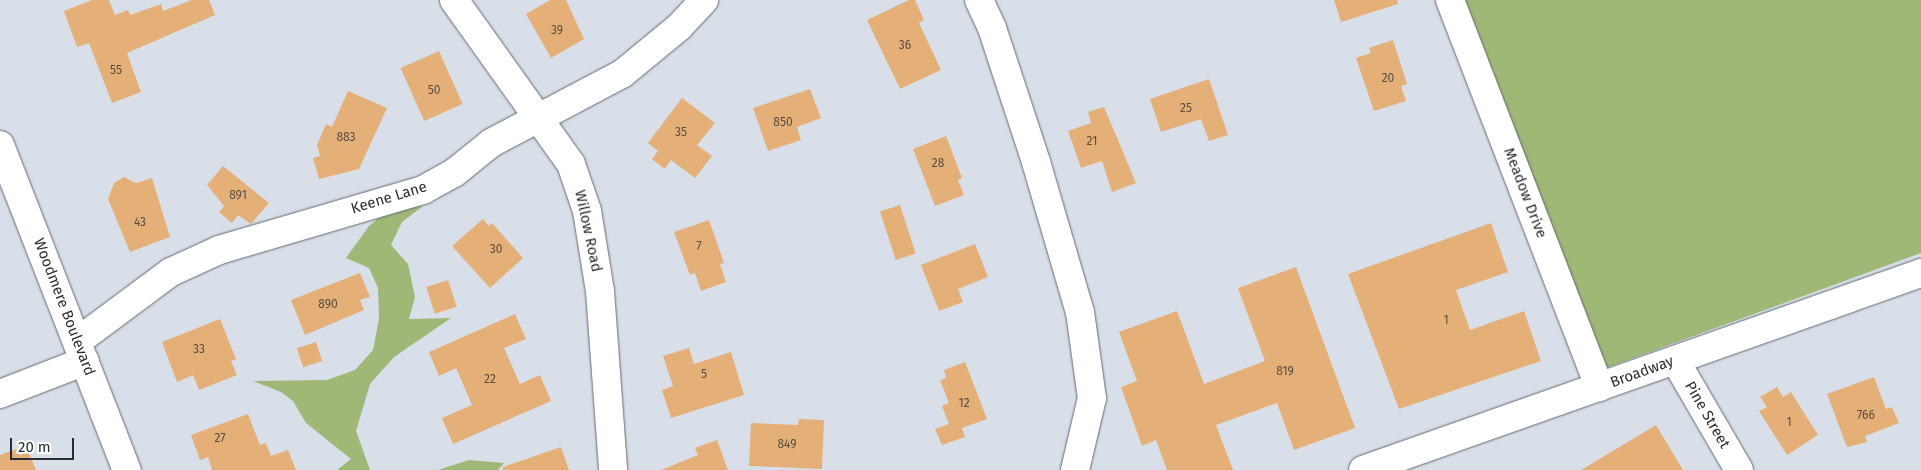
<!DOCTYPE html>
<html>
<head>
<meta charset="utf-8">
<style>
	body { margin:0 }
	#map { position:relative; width:1921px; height:470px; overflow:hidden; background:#d8dfe9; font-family:"Fira Sans",sans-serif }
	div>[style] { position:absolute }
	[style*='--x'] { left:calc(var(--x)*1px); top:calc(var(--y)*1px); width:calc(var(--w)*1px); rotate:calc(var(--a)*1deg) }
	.green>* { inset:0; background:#9fb876 }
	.building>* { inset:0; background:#e5b077; transform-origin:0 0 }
	.roads { filter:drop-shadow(0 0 1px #646b73) drop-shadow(0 0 1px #646b73) }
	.minor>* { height:28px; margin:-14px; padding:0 14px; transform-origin:14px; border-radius:14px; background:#fff }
	.major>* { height:28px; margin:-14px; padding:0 14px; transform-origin:14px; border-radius:14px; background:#fff }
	span { translate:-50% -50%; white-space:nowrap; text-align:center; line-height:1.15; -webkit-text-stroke:4px #fff; paint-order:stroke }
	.number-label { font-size:12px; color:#594e42 }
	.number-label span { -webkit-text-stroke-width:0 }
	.street-label { font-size:15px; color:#2a2d30 }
	.scale { position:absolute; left:10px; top:438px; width:64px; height:22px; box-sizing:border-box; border:2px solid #2a2d30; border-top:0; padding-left:6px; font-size:15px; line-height:18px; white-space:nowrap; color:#2a2d30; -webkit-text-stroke:4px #fff; paint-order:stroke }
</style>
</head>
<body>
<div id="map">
	<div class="green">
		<i style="clip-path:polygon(1455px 0,1921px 0,1921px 253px,1603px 369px)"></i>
		<i style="clip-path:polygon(423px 206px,402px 222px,391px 245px,408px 264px,415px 297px,409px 319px,451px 318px,394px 357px,370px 384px,356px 431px,370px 470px,337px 470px,351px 459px,306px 423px,293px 401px,281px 392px,253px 381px,327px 380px,355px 370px,373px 350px,379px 319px,378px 288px,369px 268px,346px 258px,369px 226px,387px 211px)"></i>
		<i style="clip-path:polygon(469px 460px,504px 463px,498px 470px,438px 470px)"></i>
	</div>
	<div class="building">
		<i style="clip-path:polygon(92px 0,109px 0,115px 15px,128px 10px,130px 15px,161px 4px,163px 11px,192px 0,209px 0,215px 15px,127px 53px,141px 92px,112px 103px,89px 43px,77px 47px,64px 11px)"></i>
		<i style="clip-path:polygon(550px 0,566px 0,584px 39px,551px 58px,526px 14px)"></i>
		<i style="clip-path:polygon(909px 0,915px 0,924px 20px,919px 23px,941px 70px,900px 89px,867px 20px)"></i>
		<i style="clip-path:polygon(1334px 0,1397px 0,1398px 4px,1341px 22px)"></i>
		<i style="clip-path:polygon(1393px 40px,1407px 84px,1401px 86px,1406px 101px,1374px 111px,1356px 58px,1371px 53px,1369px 48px)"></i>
		<i style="left:439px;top:51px;width:58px;height:42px;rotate:66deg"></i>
		<i style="clip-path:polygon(1209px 79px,1228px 135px,1209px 141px,1201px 119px,1161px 132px,1150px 99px)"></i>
		<i style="clip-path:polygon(810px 89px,821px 118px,797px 127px,801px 140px,768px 151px,753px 108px)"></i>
		<i style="clip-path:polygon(348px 91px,387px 108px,359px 169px,319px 179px,313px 158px,320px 156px,317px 145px,326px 124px,332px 127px)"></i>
		<i style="clip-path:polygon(682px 98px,715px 123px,697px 145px,712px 156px,695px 178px,671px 160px,665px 169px,652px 159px,658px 151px,648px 143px)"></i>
		<i style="clip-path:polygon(1104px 107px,1136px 183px,1112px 192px,1102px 161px,1081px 168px,1068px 131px,1091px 123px,1088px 112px)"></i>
		<i style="clip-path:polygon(946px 136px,962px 178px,958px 180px,964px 195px,935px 206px,913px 149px)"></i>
		<i style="clip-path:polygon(223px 166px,269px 203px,251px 224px,238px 215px,232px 223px,219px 212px,224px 206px,207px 185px)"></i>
		<i style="clip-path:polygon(124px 177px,136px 183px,152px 178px,170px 237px,130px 252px,108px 199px,114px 183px)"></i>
		<i style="left:900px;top:205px;width:51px;height:21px;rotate:72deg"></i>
		<i style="clip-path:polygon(483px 219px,489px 226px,492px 223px,523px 258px,490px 288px,452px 246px)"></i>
		<i style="clip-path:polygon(709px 220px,724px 263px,720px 264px,726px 282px,701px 291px,695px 273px,690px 275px,674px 232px)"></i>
		<i style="clip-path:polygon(1491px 223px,1508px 272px,1456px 290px,1470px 330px,1524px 311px,1541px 361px,1399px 409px,1348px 274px)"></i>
		<i style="clip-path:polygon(975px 244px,988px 277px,958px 289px,963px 302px,939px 311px,921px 265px)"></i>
		<i style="clip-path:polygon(1296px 267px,1355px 428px,1294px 450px,1277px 403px,1216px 425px,1233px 470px,1167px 470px,1156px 440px,1142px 446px,1121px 387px,1137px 381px,1119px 332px,1177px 311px,1204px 384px,1265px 361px,1238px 288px)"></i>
		<i style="clip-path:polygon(360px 273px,370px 297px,360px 300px,364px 310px,305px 335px,291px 300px)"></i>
		<i style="left:448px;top:280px;width:28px;height:23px;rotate:72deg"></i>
		<i style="clip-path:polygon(515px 314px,526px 339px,504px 348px,520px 384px,540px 375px,551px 401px,453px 444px,442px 418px,472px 405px,456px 368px,439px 376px,429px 352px)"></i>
		<i style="clip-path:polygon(220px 319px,236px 359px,231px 361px,237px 375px,199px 390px,193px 375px,177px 382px,162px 342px)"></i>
		<i style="left:316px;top:342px;width:20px;height:20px;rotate:72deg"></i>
		<i style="clip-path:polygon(689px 348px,694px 364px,731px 352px,744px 395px,671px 418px,662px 390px,673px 386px,663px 356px)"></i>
		<i style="clip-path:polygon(965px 362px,987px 419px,962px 428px,965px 437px,942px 445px,935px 429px,949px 424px,942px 406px,949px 403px,940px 380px,946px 378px,944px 370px)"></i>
		<i style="clip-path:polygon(1874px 377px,1886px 409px,1892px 407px,1899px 423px,1865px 436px,1867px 442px,1847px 447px,1827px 394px)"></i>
		<i style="clip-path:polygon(1777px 387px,1783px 397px,1791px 392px,1818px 435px,1787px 455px,1759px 411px,1767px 407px,1760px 397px)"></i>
		<i style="clip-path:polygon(248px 414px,260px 445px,266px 443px,271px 456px,288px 450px,296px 470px,212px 470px,208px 457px,200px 460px,191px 435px)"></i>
		<i style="clip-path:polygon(799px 419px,824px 420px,822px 469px,749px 466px,751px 423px,798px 425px)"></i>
		<i style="clip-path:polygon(1656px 425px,1683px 470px,1581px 470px)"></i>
		<i style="clip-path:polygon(717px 440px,728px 470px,661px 470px,698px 455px,695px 448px)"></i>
		<i style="clip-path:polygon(561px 447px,569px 470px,503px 470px,503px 467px)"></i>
		<i style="clip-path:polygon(17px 449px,20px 455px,28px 451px,36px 470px,0 470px,0 455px)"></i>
	</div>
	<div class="roads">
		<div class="minor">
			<i style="--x:454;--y:0;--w:201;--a:54.5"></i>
			<i style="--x:571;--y:164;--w:50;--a:71.2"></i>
			<i style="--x:587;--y:211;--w:81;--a:80.8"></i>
			<i style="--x:600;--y:291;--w:179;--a:85.8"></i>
			<i style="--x:979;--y:0;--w:31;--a:65"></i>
			<i style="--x:992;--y:28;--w:141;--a:71.8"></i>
			<i style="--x:1036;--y:162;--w:156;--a:73.7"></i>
			<i style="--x:1080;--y:312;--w:87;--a:82.1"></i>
			<i style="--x:1092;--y:398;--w:74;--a:103.3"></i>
			<i style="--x:1450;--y:0;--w:415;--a:68.9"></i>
			<i style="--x:0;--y:145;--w:349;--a:68.7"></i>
			<i style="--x:78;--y:341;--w:116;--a:-36.6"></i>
			<i style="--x:171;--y:272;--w:53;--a:-24.6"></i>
			<i style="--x:219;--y:250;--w:213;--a:-16.4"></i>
			<i style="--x:423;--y:190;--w:35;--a:-29"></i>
			<i style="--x:454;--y:173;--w:48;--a:-39"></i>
			<i style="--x:491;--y:143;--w:148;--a:-27.8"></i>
			<i style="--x:622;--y:74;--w:74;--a:-39.5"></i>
			<i style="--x:679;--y:27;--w:37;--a:-47"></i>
			<i style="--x:1675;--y:360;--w:127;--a:59.8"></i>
			<i style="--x:0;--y:394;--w:91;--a:-21.2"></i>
		</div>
		<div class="major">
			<i style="--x:1363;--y:470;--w:592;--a:-19.45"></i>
		</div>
	</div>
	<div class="number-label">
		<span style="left:557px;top:31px">39</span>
		<span style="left:905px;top:46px">36</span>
		<span style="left:116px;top:71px">55</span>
		<span style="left:1388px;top:79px">20</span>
		<span style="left:434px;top:91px">50</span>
		<span style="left:1186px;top:109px">25</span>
		<span style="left:783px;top:123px">850</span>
		<span style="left:681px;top:133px">35</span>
		<span style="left:346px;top:138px">883</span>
		<span style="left:1092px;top:142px">21</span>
		<span style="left:938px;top:164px">28</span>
		<span style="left:238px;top:196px">891</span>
		<span style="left:140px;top:223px">43</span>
		<span style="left:699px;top:247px">7</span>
		<span style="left:496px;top:250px">30</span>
		<span style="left:328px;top:305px">890</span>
		<span style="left:1446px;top:321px">1</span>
		<span style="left:199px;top:350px">33</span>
		<span style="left:1285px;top:372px">819</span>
		<span style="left:704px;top:375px">5</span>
		<span style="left:490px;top:380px">22</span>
		<span style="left:964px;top:404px">12</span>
		<span style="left:1866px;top:416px">766</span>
		<span style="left:1789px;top:423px">1</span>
		<span style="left:220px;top:439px">27</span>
		<span style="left:787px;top:445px">849</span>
	</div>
	<div class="street-label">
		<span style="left:1525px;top:193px;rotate:69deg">Meadow Drive</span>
		<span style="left:389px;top:198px;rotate:-17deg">Keene Lane</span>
		<span style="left:588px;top:231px;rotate:78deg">Willow Road</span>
		<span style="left:64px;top:307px;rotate:69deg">Woodmere Boulevard</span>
		<span style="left:1642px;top:372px;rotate:-20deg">Broadway</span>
		<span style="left:1707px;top:415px;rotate:60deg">Pine Street</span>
	</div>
	<div class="scale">20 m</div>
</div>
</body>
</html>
